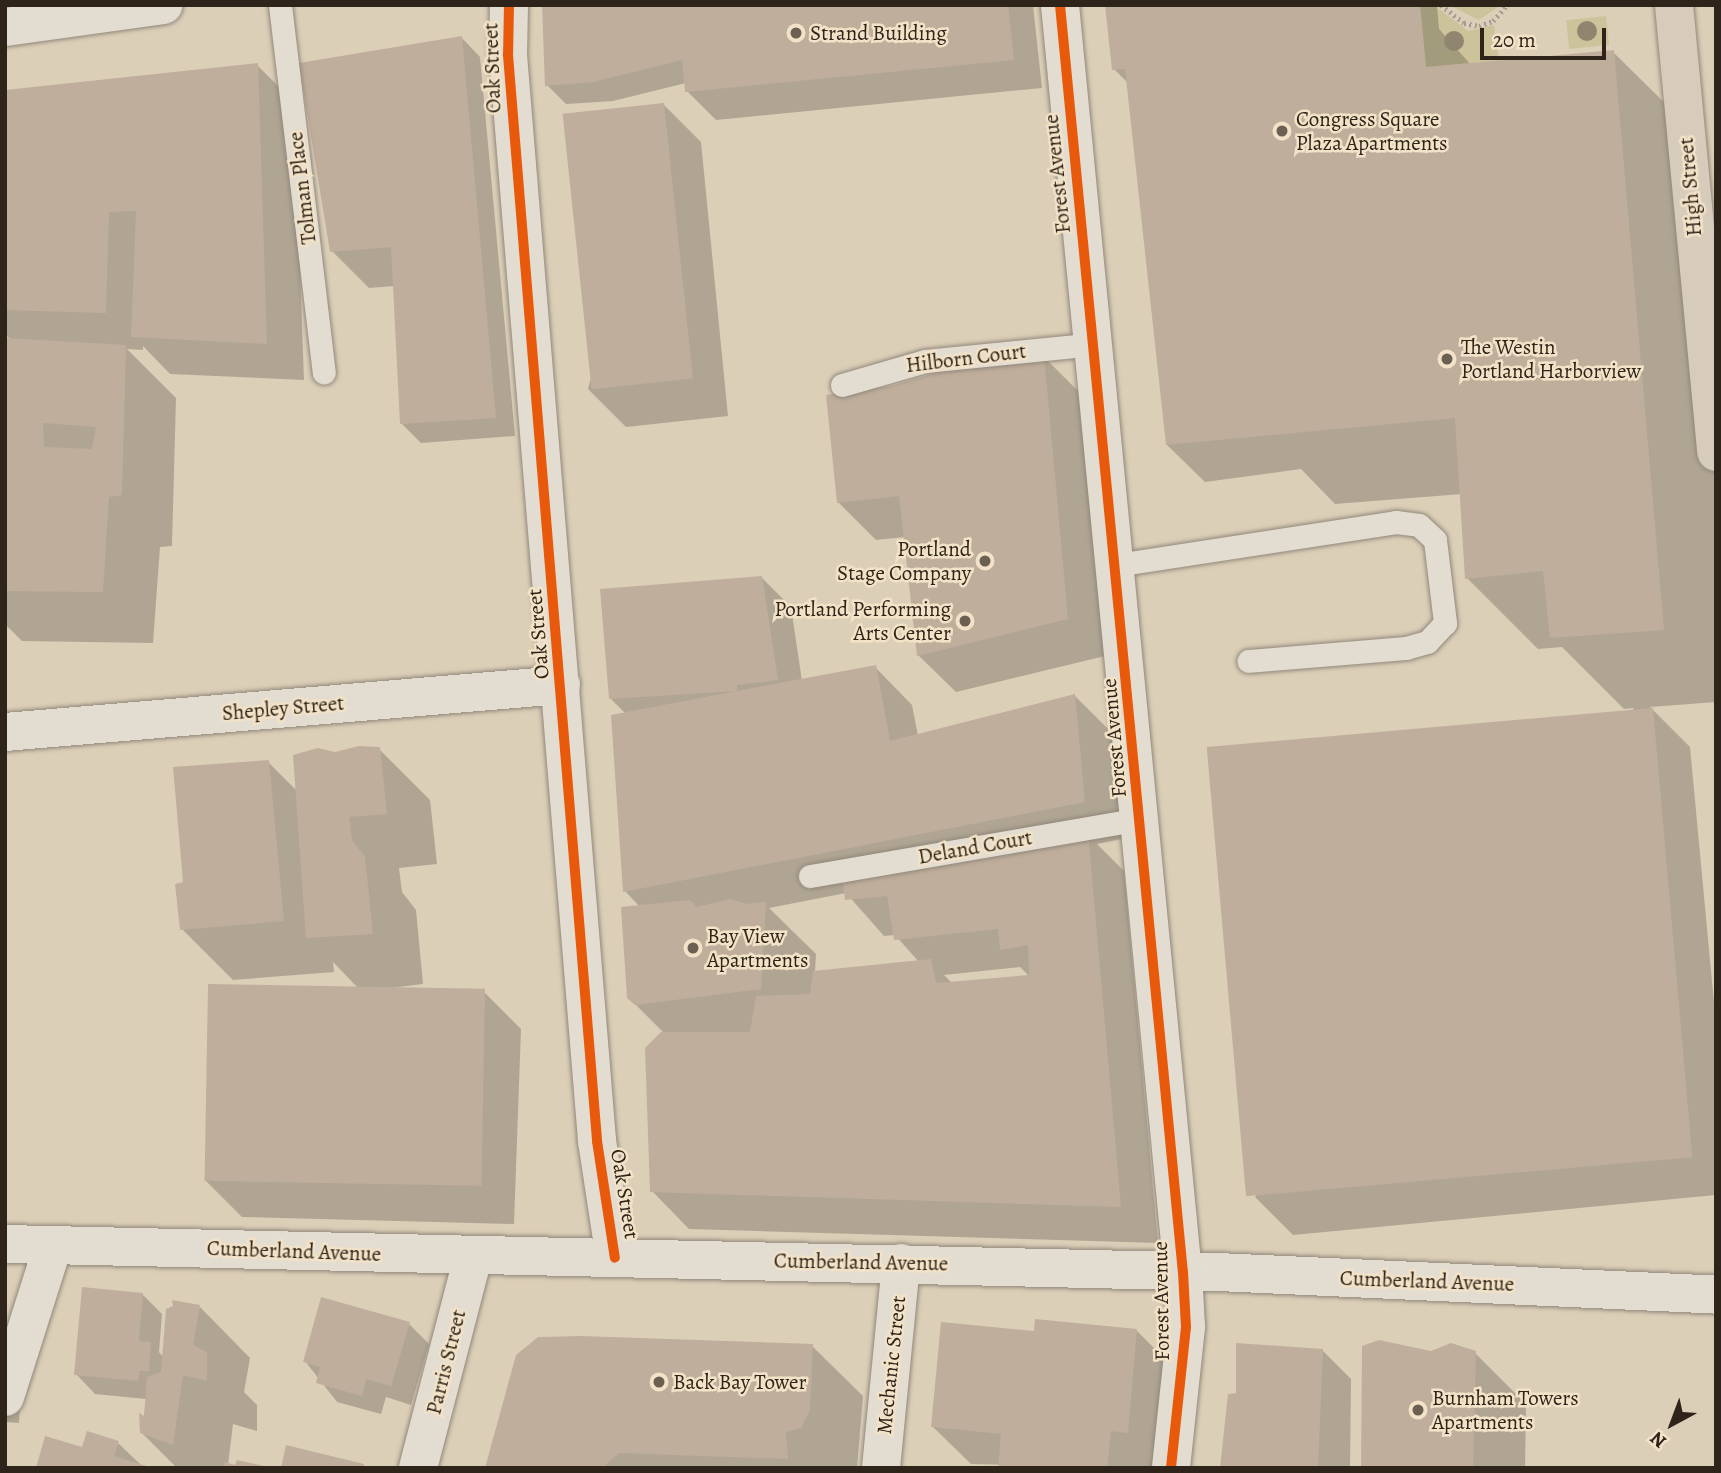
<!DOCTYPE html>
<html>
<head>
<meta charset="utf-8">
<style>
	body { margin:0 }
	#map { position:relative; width:1721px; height:1473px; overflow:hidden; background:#dccfb8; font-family:Alegreya,serif }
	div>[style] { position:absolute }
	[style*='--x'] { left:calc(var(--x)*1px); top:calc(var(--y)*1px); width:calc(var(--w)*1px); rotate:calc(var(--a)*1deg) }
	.green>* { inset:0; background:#ccc39b; transform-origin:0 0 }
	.shadow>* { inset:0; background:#0003 }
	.building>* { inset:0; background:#c0ae9c; transform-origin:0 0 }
	.path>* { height:4.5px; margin-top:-2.25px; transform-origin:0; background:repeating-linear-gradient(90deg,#a39d93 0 2px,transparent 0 5.5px) }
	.roads { filter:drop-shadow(0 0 2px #91887a) drop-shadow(0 0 2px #91887a) }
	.lane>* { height:23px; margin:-11.5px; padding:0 11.5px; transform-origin:11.5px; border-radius:11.5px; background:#e3dcd1 }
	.street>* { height:38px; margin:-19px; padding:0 19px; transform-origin:19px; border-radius:19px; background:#e3dcd1 }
	.secondary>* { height:38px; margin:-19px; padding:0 19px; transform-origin:19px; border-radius:19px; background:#e3dcd1 }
	.primary>* { height:38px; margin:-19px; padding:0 19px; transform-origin:19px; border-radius:19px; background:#d7ccbc }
	.cycleway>* { height:10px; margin:-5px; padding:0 5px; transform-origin:5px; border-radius:5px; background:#e8590c }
	.trees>* { width:20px; height:20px; margin:-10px; border-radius:50%; background:#90866f }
	.dots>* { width:19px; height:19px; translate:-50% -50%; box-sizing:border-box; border:4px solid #f2e2c7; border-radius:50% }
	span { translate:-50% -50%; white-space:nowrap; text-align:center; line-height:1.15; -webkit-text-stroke:5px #f2e2c7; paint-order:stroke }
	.poi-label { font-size:21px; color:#2e2419 }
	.left { translate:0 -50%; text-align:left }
	.right { translate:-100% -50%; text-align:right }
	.street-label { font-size:21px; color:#2e2419 }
	.frame { position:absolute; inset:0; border:7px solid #2e2419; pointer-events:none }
	.north { position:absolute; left:1637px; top:1389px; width:70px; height:70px; -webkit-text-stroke:5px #f2e2c7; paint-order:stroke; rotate:221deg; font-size:19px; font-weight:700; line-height:28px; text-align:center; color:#2e2419 }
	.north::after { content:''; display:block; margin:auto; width:24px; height:32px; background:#2e2419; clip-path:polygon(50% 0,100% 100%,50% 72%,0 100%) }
	.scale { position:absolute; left:1480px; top:28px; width:126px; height:32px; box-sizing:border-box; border:4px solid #2e2419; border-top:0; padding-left:9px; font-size:21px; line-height:24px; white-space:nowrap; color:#2e2419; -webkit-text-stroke:5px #f2e2c7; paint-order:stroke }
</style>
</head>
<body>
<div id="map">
	<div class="green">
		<i style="clip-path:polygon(1420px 5px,1434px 5px,1468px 31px,1494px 25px,1499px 61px,1426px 67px)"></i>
		<i style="clip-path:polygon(1449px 5px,1501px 5px,1479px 20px)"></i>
		<i style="left:1606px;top:16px;width:29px;height:40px;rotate:84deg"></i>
	</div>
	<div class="shadow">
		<i style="clip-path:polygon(544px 5px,1033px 5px,1042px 88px,716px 120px,687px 91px,686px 83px,613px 101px,566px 104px,547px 85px)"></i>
		<i style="clip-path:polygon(1107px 5px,1437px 5px,1439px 29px,1471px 65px,1613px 52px,1685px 123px,1716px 483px,1716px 702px,1650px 707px,1690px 747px,1716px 1024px,1716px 1195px,1293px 1235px,1255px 1197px,1634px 708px,1624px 709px,1562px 647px,1538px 649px,1467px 578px,1462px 494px,1335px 504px,1301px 469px,1205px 482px,1167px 445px,1129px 84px,1114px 69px)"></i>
		<i style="clip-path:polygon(461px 37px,480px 57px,515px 436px,421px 443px,401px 423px,395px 286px,369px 288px,332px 251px)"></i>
		<i style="clip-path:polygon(257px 65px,294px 102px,304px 380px,170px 374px,143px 346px,143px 350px,127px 349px,176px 398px,172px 546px,160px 547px,153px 643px,22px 641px,5px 624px,5px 339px,11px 340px,5px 334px,5px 91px)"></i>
		<i style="clip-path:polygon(664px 105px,701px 142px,728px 416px,626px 427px,588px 389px)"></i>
		<i style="clip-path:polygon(1044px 357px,1081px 394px,1105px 656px,956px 692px,918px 655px,905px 537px,876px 540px,838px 502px)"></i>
		<i style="clip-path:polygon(evenodd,762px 578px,791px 607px,802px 681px,875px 667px,912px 705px,918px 736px,1075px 696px,1112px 733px,1122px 839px,1097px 844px,1124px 871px,1158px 1243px,689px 1229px,652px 1191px,647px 1049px,663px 1032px,628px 997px,640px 907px,625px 891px,626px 714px,611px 699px,762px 578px,846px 893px,884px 936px,895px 935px,919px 962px,815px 972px,816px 954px,769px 908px,846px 893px,762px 578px,1020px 967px,1029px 976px,952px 983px,944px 975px,1020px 967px)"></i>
		<i style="clip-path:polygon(379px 749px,430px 800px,437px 864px,399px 868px,402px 892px,416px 910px,423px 984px,382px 989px,484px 992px,521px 1029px,514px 1224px,242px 1217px,205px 1180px,359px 989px,333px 962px,334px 972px,233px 980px,182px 929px,185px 884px,268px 762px,297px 791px,335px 754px)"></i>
		<i style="clip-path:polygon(143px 1295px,162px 1314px,159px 1352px,164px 1358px,200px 1307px,250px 1358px,244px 1392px,257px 1405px,257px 1431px,233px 1424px,228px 1465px,265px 1468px,177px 1468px,142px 1433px,146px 1399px,95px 1394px,76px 1374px)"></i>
		<i style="clip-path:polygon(409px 1324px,429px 1344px,411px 1405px,386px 1397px,381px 1414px,337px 1402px,305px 1361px)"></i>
		<i style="clip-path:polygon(1137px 1331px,1174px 1368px,1165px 1468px,971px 1464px,933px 1427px,1036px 1333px)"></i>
		<i style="clip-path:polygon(5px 1342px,23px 1359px,19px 1423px,5px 1422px)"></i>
		<i style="clip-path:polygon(812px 1346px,863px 1396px,857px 1468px,488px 1468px)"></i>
		<i style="clip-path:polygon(1322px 1350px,1351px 1379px,1350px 1468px,1222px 1468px,1238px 1395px)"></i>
		<i style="clip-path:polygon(1431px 1353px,1475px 1353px,1526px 1404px,1525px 1468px,1363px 1468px)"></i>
		<i style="clip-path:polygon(118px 1443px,141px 1465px,84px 1449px)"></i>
	</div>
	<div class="building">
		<i style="clip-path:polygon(542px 5px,1008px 5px,1014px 60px,685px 92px,682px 60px,593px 82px,545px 86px)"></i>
		<i style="clip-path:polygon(1105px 5px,1420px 5px,1426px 67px,1614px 50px,1664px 630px,1550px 638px,1543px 571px,1465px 579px,1455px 418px,1166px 445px,1125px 69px,1112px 70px)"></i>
		<i style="clip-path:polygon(462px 36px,496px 418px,400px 424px,391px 247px,330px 252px,299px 63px)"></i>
		<i style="clip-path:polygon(258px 63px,267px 344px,131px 337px,136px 211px,109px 212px,106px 313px,5px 310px,5px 90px)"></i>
		<i style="left:664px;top:103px;width:277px;height:102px;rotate:84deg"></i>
		<i style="clip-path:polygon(evenodd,5px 338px,126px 345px,122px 495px,109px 497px,103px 592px,5px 591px,5px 338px,43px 423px,96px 427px,92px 449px,44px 447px,43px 423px)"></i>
		<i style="clip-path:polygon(1044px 355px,1068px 619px,917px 656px,899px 496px,837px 503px,826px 395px,891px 386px,972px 362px)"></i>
		<i style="clip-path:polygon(762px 576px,778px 680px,737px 685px,737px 691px,876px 665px,890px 741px,1075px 694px,1085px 802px,623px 892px,611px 715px,737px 691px,609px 699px,600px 589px)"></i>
		<i style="left:1653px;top:708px;width:451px;height:448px;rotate:85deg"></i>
		<i style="clip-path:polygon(359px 746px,380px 747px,387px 814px,349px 817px,352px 840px,365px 857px,373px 934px,306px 938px,293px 755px,318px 748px,335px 752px)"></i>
		<i style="clip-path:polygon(269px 760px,284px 921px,180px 930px,175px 884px,183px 882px,173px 767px)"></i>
		<i style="clip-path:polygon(1088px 832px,1121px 1207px,650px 1192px,645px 1048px,661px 1032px,750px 1032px,756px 996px,810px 994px,813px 971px,931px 959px,936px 983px,1029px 975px,1028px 945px,1000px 950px,998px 929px,894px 940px,887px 896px,845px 900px,842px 876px)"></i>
		<i style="clip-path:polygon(731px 899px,746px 904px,766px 902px,761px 989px,635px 1005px,627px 998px,621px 907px,690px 900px,697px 907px)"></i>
		<i style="left:208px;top:984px;width:277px;height:197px;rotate:1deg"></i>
		<i style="clip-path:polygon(82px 1287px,143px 1293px,139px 1341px,151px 1342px,149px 1371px,140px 1371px,138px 1381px,74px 1375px)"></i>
		<i style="clip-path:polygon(321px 1297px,410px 1322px,391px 1386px,366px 1379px,362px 1396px,316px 1383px,320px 1367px,303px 1362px)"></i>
		<i style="clip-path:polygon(172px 1300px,200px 1305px,193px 1345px,207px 1352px,207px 1381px,183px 1375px,173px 1445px,140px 1433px,139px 1413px,144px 1416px,147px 1377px,161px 1372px,166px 1309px,173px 1306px)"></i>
		<i style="clip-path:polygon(1035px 1319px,1137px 1329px,1128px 1433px,1111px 1431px,1107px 1468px,998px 1468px,1001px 1434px,931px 1427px,941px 1322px,1034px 1331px)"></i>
		<i style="clip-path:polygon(581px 1336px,813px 1344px,810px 1410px,801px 1428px,786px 1432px,788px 1459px,619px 1453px,602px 1468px,485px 1468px,516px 1355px,538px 1337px)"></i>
		<i style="clip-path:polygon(1379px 1340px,1431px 1351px,1451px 1343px,1476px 1351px,1473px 1468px,1361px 1468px,1362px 1346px)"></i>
		<i style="clip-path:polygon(1236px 1343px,1323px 1349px,1318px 1468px,1220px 1468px,1228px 1394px,1236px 1393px)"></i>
		<i style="clip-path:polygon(87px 1431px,119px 1441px,114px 1456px,153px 1468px,36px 1468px,45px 1436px,82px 1447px)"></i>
		<i style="clip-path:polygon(286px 1445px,364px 1464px,363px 1468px,281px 1468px)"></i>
		<i style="clip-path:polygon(237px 1460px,268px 1467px,268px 1468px,224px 1468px,225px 1462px,235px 1465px)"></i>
	</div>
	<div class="path">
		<i style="--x:1441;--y:5;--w:29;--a:38"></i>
		<i style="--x:1464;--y:23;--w:15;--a:11"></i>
		<i style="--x:1479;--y:26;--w:15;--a:-20"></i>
		<i style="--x:1493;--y:21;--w:21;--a:-49"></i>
	</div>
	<div class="roads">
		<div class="lane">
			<i style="--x:280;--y:5;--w:370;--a:83.2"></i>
			<i style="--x:842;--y:385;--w:86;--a:-16.1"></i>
			<i style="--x:925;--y:361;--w:170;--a:-5.7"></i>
			<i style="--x:1116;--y:565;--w:283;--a:-8.7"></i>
			<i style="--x:1396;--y:522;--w:23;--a:7"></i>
			<i style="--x:1419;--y:525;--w:22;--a:43"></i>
			<i style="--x:1435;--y:540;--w:84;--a:83.1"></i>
			<i style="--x:1445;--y:623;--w:26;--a:133"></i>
			<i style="--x:1427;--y:642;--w:22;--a:164"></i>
			<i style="--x:1406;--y:648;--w:158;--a:175.3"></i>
			<i style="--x:810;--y:876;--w:336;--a:-9.8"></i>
		</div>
		<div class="street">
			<i style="--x:509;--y:5;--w:50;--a:91.1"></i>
			<i style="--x:508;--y:55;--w:1090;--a:85.31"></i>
			<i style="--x:597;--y:1141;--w:118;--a:81.3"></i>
			<i style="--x:5;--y:732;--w:558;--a:-4.83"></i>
			<i style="--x:5;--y:1397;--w:158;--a:-72.4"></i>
			<i style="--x:418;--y:1468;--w:218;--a:-75.4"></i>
			<i style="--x:881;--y:1468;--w:206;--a:-84.4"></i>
		</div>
		<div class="secondary">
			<i style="--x:1060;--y:5;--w:1273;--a:84.46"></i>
			<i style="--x:1183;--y:1272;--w:55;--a:86.9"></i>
			<i style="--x:1186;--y:1327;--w:142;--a:96.1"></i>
			<i style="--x:5;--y:27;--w:160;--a:-7.9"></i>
			<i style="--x:5;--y:1244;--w:1213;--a:1.32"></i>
			<i style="--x:1218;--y:1272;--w:499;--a:2.6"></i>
		</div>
		<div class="primary">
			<i style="--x:1674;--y:5;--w:449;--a:84.6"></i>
		</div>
	</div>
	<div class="cycleway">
		<i style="--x:509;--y:5;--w:50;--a:91.1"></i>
		<i style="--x:508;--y:55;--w:1090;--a:85.31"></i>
		<i style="--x:597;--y:1141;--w:118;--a:81.3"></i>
		<i style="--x:1060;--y:5;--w:1273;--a:84.46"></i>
		<i style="--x:1183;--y:1272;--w:55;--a:86.9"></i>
		<i style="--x:1186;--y:1327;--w:142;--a:96.1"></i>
	</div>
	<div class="trees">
		<i style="left:1587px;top:31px"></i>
		<i style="left:1454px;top:41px"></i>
	</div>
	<div class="dots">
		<i style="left:796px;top:33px;background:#6b6051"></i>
		<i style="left:1282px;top:131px;background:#6b6051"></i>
		<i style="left:1447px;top:359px;background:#6b6051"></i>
		<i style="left:985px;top:561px;background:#6b6051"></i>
		<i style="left:965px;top:621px;background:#6b6051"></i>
		<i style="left:693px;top:948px;background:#6b6051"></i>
		<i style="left:659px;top:1382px;background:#6b6051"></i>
		<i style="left:1418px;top:1410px;background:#6b6051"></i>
	</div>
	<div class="poi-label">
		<span class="left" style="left:810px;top:33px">Strand Building</span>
		<span class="left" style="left:1296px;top:131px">Congress Square<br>Plaza Apartments</span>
		<span class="left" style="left:1461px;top:359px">The Westin<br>Portland Harborview</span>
		<span class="right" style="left:971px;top:561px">Portland<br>Stage Company</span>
		<span class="right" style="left:951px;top:621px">Portland Performing<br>Arts Center</span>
		<span class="left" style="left:707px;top:948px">Bay View<br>Apartments</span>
		<span class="left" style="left:673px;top:1382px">Back Bay Tower</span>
		<span class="left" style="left:1432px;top:1410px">Burnham Towers<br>Apartments</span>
	</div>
	<div class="street-label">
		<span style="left:492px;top:68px;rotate:-92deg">Oak Street</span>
		<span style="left:1057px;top:174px;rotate:-96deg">Forest Avenue</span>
		<span style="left:1690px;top:187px;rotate:-95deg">High Street</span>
		<span style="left:302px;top:188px;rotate:-97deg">Tolman Place</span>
		<span style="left:966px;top:358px;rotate:-7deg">Hilborn Court</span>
		<span style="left:538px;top:634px;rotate:-95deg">Oak Street</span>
		<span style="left:283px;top:708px;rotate:-5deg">Shepley Street</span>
		<span style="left:1114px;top:738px;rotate:-95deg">Forest Avenue</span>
		<span style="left:975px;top:847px;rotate:-10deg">Deland Court</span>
		<span style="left:625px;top:1194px;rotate:81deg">Oak Street</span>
		<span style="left:294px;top:1251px;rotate:2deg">Cumberland Avenue</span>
		<span style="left:861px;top:1262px;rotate:1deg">Cumberland Avenue</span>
		<span style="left:1427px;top:1281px;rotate:2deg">Cumberland Avenue</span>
		<span style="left:1161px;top:1301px;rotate:-91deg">Forest Avenue</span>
		<span style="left:446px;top:1362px;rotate:-76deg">Parris Street</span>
		<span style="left:891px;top:1365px;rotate:-84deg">Mechanic Street</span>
	</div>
	<div class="frame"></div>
	<div class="north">N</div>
	<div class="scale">20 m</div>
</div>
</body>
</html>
